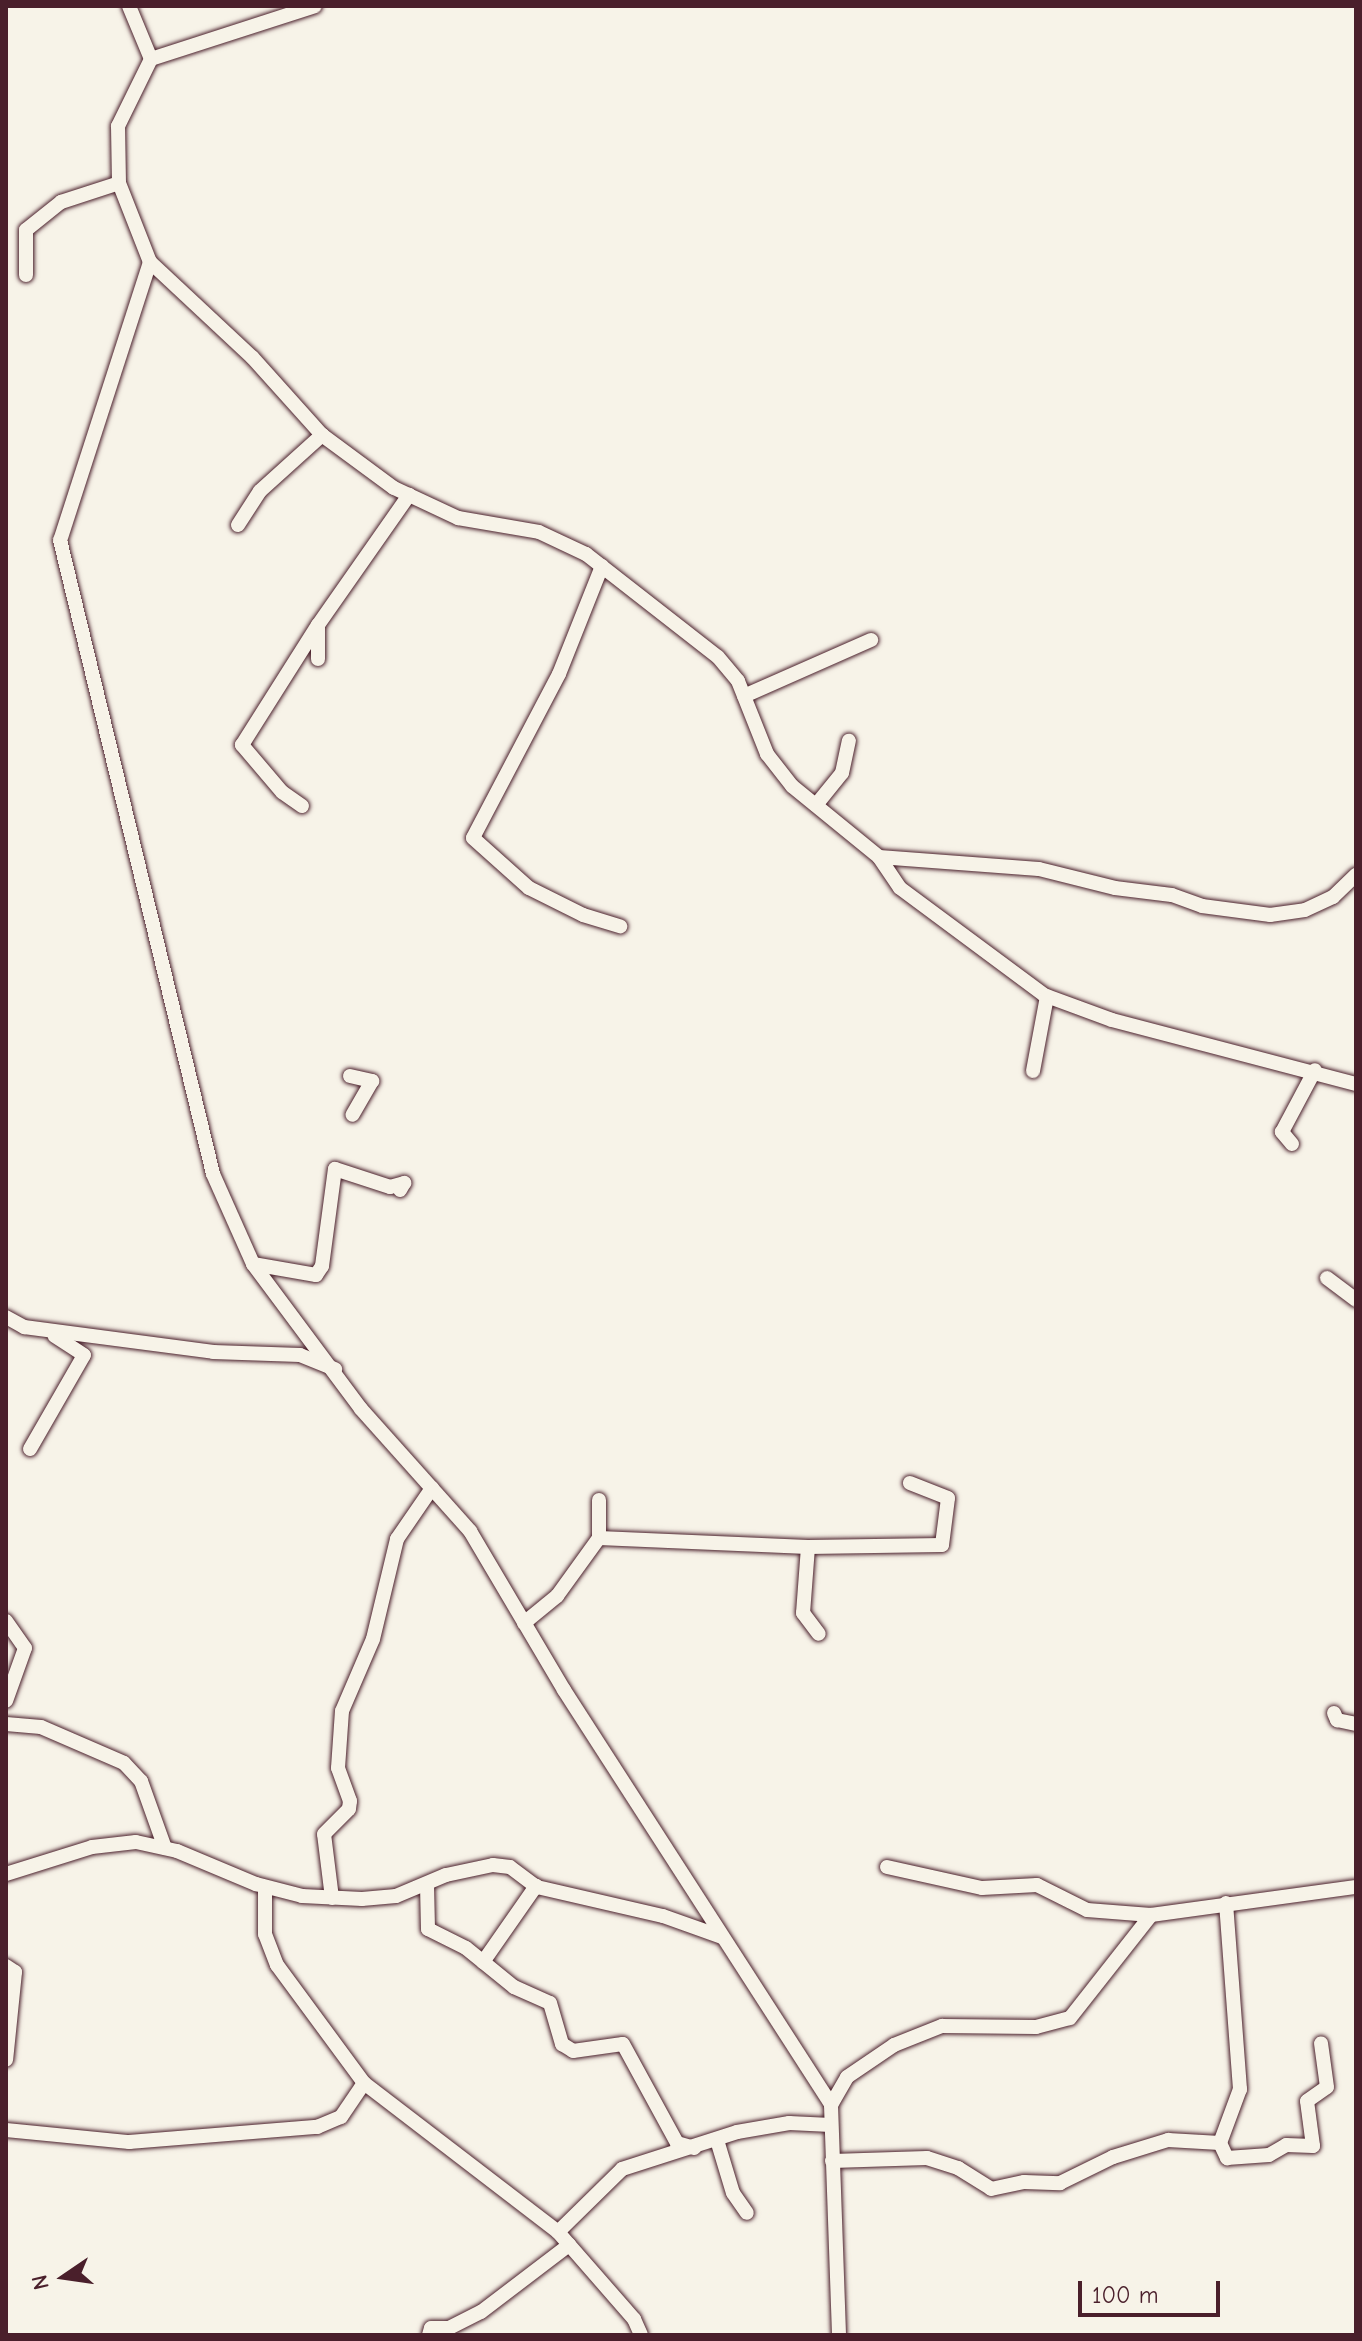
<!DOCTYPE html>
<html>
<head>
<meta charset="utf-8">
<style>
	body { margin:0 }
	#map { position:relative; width:1362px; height:2341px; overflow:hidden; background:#f7f3e8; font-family:"Comic Neue",sans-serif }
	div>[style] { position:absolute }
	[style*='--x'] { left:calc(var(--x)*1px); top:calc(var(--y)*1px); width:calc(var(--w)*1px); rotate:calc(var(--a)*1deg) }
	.roads { filter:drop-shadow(0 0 2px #4a1f2b) drop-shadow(0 0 2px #4a1f2b) }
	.minor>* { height:14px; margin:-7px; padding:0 7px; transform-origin:7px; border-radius:7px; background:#f7f3e8 }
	span { translate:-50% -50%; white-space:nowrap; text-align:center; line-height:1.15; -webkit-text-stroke:6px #f7f3e8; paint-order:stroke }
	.frame { position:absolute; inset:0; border:8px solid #4a1f2b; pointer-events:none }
	.north { position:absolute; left:24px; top:2237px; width:80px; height:80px; -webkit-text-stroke:6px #f7f3e8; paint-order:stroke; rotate:257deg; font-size:22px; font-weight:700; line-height:32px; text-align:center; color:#4a1f2b }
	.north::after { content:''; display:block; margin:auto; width:28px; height:36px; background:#4a1f2b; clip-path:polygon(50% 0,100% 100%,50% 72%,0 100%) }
	.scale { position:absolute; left:1078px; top:2281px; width:142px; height:36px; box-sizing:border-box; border:4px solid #4a1f2b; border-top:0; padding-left:10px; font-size:24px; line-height:28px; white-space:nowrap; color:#4a1f2b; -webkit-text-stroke:6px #f7f3e8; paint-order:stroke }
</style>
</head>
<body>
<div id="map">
	<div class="roads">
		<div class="minor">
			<i style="--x:129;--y:6;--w:57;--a:67.5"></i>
			<i style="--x:151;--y:59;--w:75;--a:116.2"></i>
			<i style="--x:118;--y:126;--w:57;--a:89"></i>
			<i style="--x:119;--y:183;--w:85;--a:68.6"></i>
			<i style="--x:150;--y:262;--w:292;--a:107.9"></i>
			<i style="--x:60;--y:540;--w:652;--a:76.43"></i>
			<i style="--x:213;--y:1174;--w:98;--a:66"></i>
			<i style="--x:253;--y:1264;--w:181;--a:53.3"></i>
			<i style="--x:361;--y:1409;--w:164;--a:48.2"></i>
			<i style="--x:470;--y:1531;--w:185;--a:59.4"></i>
			<i style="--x:564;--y:1690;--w:493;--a:57.2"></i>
			<i style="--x:831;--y:2105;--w:230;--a:88"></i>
			<i style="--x:151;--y:59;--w:172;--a:-17.9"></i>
			<i style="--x:150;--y:262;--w:139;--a:43"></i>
			<i style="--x:252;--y:357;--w:105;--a:48.1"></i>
			<i style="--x:322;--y:435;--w:89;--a:36.4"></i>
			<i style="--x:394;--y:488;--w:71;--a:25.1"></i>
			<i style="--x:458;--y:518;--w:82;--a:9.8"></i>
			<i style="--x:539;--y:532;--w:52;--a:25.1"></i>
			<i style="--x:586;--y:554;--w:167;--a:38"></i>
			<i style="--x:718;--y:657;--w:31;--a:50"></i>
			<i style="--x:738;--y:681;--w:79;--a:68.3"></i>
			<i style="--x:767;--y:754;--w:41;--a:52"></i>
			<i style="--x:792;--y:786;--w:112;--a:39.2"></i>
			<i style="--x:879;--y:857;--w:37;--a:56"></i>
			<i style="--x:900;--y:888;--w:179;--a:36.6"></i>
			<i style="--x:1044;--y:995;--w:72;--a:20.2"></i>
			<i style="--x:1112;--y:1020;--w:252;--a:14.7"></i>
			<i style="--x:26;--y:275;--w:45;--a:-90"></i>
			<i style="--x:26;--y:230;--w:45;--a:-38.7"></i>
			<i style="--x:61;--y:202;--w:61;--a:-18.1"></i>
			<i style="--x:238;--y:525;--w:40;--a:-57.1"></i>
			<i style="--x:260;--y:491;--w:84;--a:-42.1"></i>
			<i style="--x:602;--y:566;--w:116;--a:111.7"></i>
			<i style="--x:559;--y:674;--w:185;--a:117.7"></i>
			<i style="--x:473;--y:838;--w:75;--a:41.8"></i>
			<i style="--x:529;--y:888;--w:60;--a:26.6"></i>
			<i style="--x:583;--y:915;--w:39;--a:17"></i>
			<i style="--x:318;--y:659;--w:34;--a:-90"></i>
			<i style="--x:318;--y:625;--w:159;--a:-55"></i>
			<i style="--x:744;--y:696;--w:139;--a:-23.8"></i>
			<i style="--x:816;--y:805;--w:41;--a:-50.9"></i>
			<i style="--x:842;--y:773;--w:33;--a:-78"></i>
			<i style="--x:302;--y:806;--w:24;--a:-145"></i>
			<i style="--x:282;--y:792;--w:62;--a:-130.4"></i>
			<i style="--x:242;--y:745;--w:142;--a:-57.7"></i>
			<i style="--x:879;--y:857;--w:160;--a:4.3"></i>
			<i style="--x:1039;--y:869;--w:78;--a:14"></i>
			<i style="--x:1115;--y:888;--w:57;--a:7"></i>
			<i style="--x:1172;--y:895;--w:32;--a:20"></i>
			<i style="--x:1202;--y:906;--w:69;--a:7.5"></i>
			<i style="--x:1270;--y:915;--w:35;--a:-8"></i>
			<i style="--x:1305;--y:910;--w:31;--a:-25"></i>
			<i style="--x:1333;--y:897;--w:32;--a:-44"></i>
			<i style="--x:1033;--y:1071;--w:76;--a:-79.4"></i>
			<i style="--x:350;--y:1076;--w:23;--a:13"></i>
			<i style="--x:372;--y:1081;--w:39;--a:120"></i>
			<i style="--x:1292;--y:1144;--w:16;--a:-130"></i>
			<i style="--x:1282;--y:1132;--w:70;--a:-62"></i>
			<i style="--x:253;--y:1264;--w:64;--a:9.9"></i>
			<i style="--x:316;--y:1275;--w:11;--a:-56"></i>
			<i style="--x:322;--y:1266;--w:98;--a:-82.4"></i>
			<i style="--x:335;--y:1169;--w:58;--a:18.1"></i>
			<i style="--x:390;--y:1187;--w:15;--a:-16"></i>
			<i style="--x:404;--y:1183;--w:8;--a:120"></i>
			<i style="--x:1327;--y:1278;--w:36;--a:37"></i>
			<i style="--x:6;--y:1317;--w:21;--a:29"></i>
			<i style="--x:24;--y:1327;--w:191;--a:7.5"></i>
			<i style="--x:213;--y:1352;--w:87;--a:2"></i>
			<i style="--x:300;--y:1355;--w:38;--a:22"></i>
			<i style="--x:30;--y:1449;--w:108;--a:-60.1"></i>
			<i style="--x:84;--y:1355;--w:35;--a:-147"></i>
			<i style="--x:599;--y:1538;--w:209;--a:2.5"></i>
			<i style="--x:808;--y:1547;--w:134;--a:-0.9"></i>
			<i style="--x:942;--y:1545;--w:47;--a:-82.7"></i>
			<i style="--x:948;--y:1498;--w:41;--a:-158.5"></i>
			<i style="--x:808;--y:1547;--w:66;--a:94.3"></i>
			<i style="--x:803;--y:1613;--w:26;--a:53"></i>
			<i style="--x:6;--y:1621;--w:33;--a:55"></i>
			<i style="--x:25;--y:1648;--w:56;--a:109.7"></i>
			<i style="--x:524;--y:1623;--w:43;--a:-39.3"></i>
			<i style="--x:557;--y:1596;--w:72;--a:-54.1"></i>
			<i style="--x:599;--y:1538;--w:38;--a:-90"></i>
			<i style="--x:1334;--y:1713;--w:8;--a:67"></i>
			<i style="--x:1337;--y:1720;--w:19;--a:12"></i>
			<i style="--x:6;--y:1724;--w:35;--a:5"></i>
			<i style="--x:41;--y:1727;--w:90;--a:23.4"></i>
			<i style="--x:124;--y:1763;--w:25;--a:47"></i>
			<i style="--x:141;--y:1781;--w:71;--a:70.3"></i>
			<i style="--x:887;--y:1867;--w:97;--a:12.5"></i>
			<i style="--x:982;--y:1888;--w:55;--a:-3.1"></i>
			<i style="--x:1037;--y:1885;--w:56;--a:26.6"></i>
			<i style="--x:1087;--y:1910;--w:64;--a:4.5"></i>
			<i style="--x:1151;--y:1915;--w:207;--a:-7.8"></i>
			<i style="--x:6;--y:1874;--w:90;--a:-17.4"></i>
			<i style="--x:92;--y:1847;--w:44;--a:-6.5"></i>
			<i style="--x:136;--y:1842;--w:42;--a:12.4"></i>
			<i style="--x:177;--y:1851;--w:86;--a:22.7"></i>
			<i style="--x:256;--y:1884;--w:48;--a:14.6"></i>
			<i style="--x:302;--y:1896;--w:60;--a:2.9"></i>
			<i style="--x:362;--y:1899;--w:34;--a:-5"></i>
			<i style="--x:396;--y:1896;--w:54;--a:-22.8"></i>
			<i style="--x:446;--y:1875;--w:48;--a:-12"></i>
			<i style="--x:493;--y:1865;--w:17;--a:7"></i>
			<i style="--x:510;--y:1867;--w:34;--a:37"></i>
			<i style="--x:537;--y:1887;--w:129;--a:13"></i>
			<i style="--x:663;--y:1916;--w:63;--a:19.6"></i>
			<i style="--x:427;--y:1885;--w:44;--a:88.7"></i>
			<i style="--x:428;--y:1929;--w:42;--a:26.6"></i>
			<i style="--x:466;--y:1948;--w:62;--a:39.1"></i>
			<i style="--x:514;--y:1987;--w:39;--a:24"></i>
			<i style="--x:550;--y:2003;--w:43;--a:73.7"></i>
			<i style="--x:562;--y:2044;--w:13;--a:32"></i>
			<i style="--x:573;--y:2051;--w:50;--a:-8"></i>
			<i style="--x:623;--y:2044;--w:113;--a:61.4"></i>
			<i style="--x:677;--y:2143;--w:18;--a:16"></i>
			<i style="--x:265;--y:1887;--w:47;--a:90"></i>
			<i style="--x:265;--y:1934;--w:33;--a:69"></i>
			<i style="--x:277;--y:1965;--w:147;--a:53.6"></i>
			<i style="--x:364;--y:2083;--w:245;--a:37.5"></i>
			<i style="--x:558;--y:2232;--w:116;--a:48.9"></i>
			<i style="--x:634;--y:2319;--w:17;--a:66"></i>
			<i style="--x:332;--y:1898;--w:64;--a:-97.1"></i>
			<i style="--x:324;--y:1834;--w:35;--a:-45"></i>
			<i style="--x:349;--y:1809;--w:8;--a:-83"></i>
			<i style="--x:350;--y:1801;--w:35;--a:-110"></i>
			<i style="--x:338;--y:1768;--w:57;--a:-86"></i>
			<i style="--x:342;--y:1711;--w:78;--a:-66.7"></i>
			<i style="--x:373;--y:1639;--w:103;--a:-76.5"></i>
			<i style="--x:397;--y:1539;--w:62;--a:-55.5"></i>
			<i style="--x:1226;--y:1903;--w:187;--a:85.7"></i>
			<i style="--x:1240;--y:2089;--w:58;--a:110.3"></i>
			<i style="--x:1220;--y:2143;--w:17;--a:65"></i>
			<i style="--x:1227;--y:2158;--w:42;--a:-4.1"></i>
			<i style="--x:1269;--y:2155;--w:20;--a:-30"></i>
			<i style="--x:1286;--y:2145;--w:27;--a:2"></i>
			<i style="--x:1313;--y:2146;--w:45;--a:-97.6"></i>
			<i style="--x:1307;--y:2101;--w:24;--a:-35"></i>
			<i style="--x:1327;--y:2087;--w:44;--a:-97.8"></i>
			<i style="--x:483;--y:1962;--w:93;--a:-55.1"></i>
			<i style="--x:6;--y:1966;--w:11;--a:34"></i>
			<i style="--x:15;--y:1972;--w:88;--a:95.8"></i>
			<i style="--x:831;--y:2105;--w:32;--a:-60"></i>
			<i style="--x:847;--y:2077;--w:57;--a:-34.2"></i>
			<i style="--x:894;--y:2045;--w:52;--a:-21.6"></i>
			<i style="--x:942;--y:2026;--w:94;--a:0.6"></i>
			<i style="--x:1036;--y:2027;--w:35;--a:-15"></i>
			<i style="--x:1070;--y:2018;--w:131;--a:-51.8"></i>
			<i style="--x:6;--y:2130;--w:124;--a:5.6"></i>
			<i style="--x:129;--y:2142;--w:189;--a:-4.6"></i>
			<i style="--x:317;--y:2127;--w:26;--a:-23"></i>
			<i style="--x:341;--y:2117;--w:41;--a:-55.9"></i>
			<i style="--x:717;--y:2140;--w:55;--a:73.2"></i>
			<i style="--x:733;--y:2193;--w:24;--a:55"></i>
			<i style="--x:832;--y:2161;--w:95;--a:-1.8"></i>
			<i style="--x:927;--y:2158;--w:33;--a:18"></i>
			<i style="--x:958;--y:2168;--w:39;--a:32"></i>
			<i style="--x:991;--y:2189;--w:34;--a:-12"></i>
			<i style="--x:1024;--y:2182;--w:36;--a:2"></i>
			<i style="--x:1060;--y:2183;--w:59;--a:-26.1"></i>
			<i style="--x:1113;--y:2157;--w:58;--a:-17.2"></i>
			<i style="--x:1168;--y:2140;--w:52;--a:3.3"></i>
			<i style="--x:558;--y:2232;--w:90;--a:-44.5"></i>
			<i style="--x:622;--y:2169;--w:121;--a:-17.8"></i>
			<i style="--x:737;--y:2132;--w:53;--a:-9.8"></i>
			<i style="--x:789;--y:2123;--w:42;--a:2.7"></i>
			<i style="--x:429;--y:2335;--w:7;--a:-74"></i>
			<i style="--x:431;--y:2328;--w:18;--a:0"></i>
			<i style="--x:449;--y:2328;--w:36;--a:-27"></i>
			<i style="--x:481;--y:2312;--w:111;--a:-37.3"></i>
		</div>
	</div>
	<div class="frame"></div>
	<div class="north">N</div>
	<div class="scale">100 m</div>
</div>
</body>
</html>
